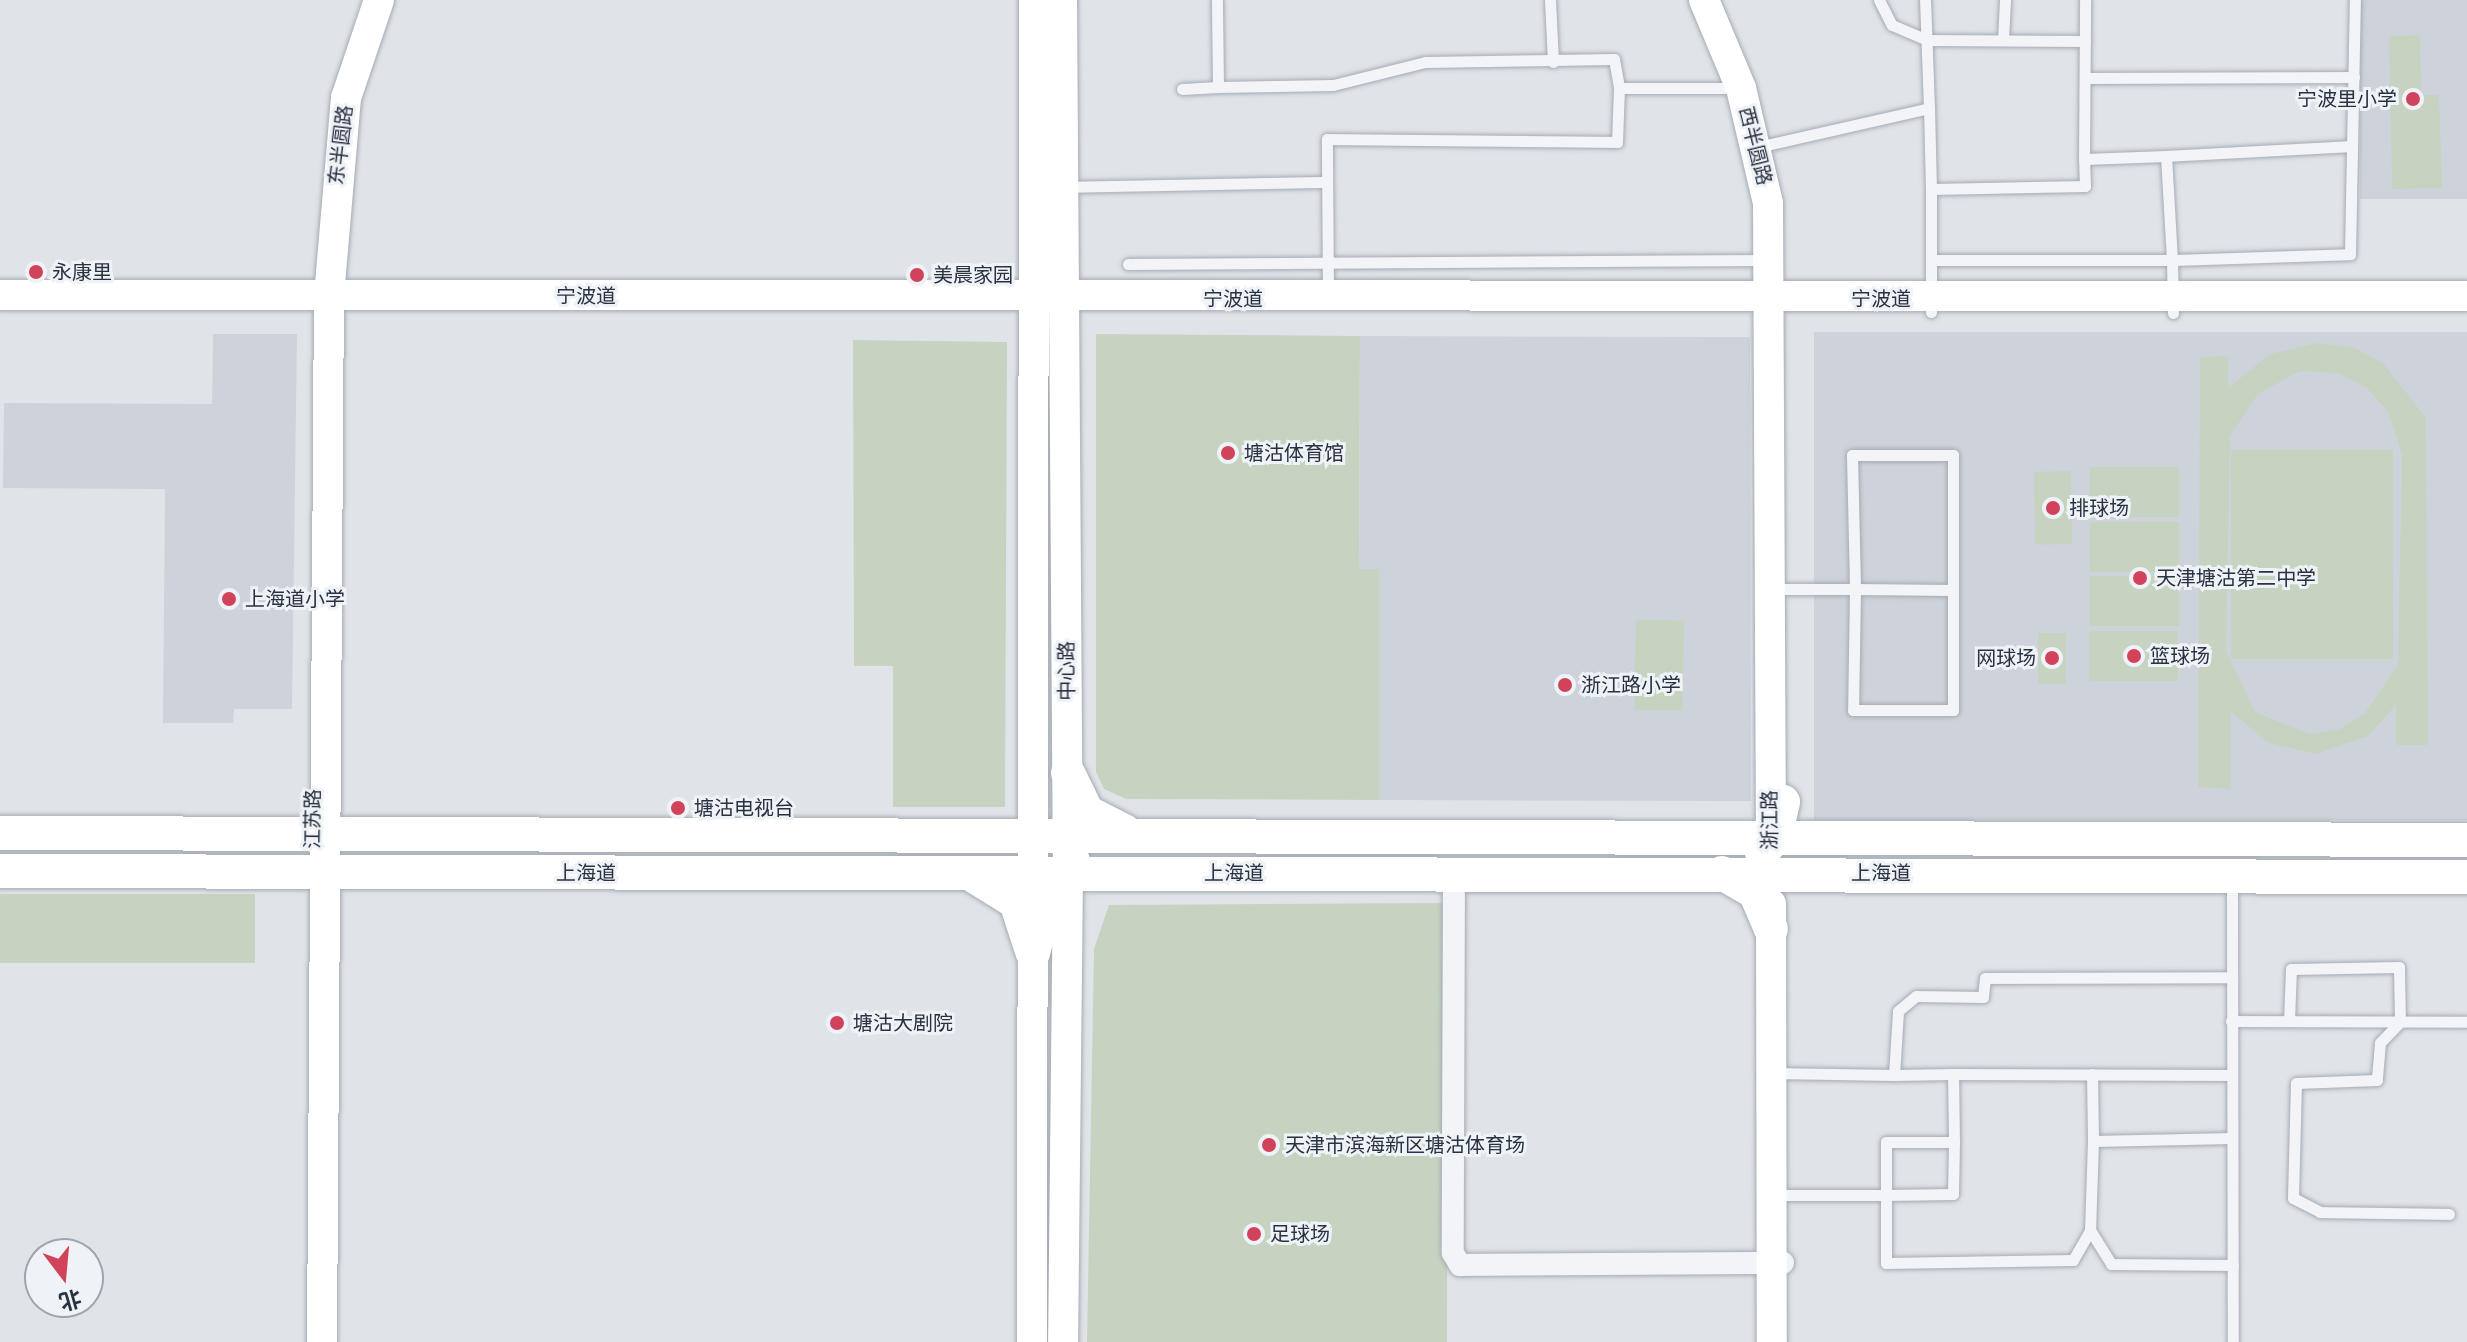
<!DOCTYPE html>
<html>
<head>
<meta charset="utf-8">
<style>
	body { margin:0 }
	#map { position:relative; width:2467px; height:1342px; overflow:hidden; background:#e0e4e9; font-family:Signika,"Noto Sans SC",sans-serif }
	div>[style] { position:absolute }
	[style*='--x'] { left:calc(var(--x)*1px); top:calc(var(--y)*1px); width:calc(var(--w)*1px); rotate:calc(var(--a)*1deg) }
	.built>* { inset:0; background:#ced3db; transform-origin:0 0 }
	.green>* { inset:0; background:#c6d3c1; transform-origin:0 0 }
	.roads { filter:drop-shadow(0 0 2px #a5abb3) drop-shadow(0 0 2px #a5abb3) }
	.lane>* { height:11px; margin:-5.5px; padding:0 5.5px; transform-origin:5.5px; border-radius:5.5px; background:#f3f4f7 }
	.street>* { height:22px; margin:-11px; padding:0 11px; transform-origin:11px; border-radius:11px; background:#f3f4f7 }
	.secondary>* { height:30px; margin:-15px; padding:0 15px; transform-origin:15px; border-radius:15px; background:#fff }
	.primary>* { height:34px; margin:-17px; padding:0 17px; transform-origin:17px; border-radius:17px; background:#fff }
	.dots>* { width:22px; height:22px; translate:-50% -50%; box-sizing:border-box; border:4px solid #eff2f6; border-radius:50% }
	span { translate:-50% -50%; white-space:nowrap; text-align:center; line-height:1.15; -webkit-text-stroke:6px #eff2f6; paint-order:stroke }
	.poi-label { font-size:20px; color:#283241 }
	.right { translate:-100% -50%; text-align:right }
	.left { translate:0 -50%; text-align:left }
	.street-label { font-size:20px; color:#283241 }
	.north { position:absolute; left:24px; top:1238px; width:80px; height:80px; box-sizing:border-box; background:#eff2f6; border:2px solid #9fa5ae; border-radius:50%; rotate:164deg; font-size:22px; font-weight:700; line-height:32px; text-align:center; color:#283241 }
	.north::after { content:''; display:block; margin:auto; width:28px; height:36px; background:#d0435b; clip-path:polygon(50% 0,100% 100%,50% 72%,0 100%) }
</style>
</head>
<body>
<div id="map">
	<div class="built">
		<i style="left:2360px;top:0;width:107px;height:199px"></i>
		<i style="left:2467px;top:332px;width:488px;height:653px;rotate:90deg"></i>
		<i style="clip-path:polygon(213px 334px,297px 334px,292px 709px,234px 709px,233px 723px,163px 723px,165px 489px,3px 488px,4px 403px,212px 404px)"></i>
		<i style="clip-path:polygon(1360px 336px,1750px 337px,1751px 801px,1379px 800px,1379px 569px,1359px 569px)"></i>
	</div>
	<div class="green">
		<i style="clip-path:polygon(2420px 35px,2421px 95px,2439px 95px,2442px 188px,2392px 189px,2389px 36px)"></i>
		<i style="clip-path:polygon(1096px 334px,1360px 336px,1359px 569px,1379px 569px,1379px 800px,1126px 799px,1104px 789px,1096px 772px)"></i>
		<i style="clip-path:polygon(853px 340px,1007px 342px,1005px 807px,893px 807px,893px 666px,854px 666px)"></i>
		<i style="clip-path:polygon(evenodd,2317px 343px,2355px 348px,2383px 363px,2426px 418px,2428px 745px,2396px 745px,2396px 705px,2368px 736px,2316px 754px,2269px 743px,2231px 712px,2231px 789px,2198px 787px,2200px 357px,2228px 356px,2228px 388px,2270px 354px,2317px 343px,2300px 371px,2337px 373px,2367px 388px,2389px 413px,2402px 455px,2398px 665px,2365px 713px,2340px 729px,2310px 734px,2255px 712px,2226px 651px,2230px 436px,2258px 394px,2300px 371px)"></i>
		<i style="left:2231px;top:450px;width:162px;height:209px"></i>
		<i style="left:2179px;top:467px;width:50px;height:89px;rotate:90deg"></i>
		<i style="left:2071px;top:471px;width:73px;height:37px;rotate:89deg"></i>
		<i style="left:2090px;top:522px;width:89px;height:50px"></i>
		<i style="left:2179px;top:576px;width:50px;height:89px;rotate:90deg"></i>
		<i style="left:1636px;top:620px;width:48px;height:90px;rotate:1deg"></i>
		<i style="left:2089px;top:631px;width:89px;height:50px"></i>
		<i style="left:2038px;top:633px;width:28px;height:51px"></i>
		<i style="left:0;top:894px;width:255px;height:69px"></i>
		<i style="clip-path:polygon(1448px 903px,1447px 1342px,1087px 1342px,1094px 949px,1109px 905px)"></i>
	</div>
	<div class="roads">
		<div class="lane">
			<i style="--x:1550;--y:0;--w:62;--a:87.2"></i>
			<i style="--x:1879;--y:0;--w:28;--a:63"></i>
			<i style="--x:1892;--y:25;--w:39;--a:23"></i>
			<i style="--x:1928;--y:40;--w:157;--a:0.4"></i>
			<i style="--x:2003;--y:40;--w:40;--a:-87.1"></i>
			<i style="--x:2085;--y:78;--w:269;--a:-0.2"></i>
			<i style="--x:1218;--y:87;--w:115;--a:-1"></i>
			<i style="--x:1333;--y:85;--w:95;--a:-14"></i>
			<i style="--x:1425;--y:62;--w:189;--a:-0.9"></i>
			<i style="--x:1614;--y:59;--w:29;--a:80"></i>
			<i style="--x:1619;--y:88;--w:117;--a:0"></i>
			<i style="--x:1182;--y:89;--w:36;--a:-3"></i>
			<i style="--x:1218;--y:87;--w:87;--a:-90.7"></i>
			<i style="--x:1929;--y:108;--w:81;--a:88.6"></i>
			<i style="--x:1931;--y:189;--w:154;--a:-1.1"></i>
			<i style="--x:2085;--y:186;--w:27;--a:-92"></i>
			<i style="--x:1758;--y:147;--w:175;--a:-12.8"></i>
			<i style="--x:1929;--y:108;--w:108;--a:-92.1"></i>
			<i style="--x:2166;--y:156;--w:186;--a:-3.1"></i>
			<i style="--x:1065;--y:187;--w:262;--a:-1.1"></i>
			<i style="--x:1931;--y:189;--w:123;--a:90"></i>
			<i style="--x:1931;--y:260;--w:241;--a:0"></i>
			<i style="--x:2172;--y:260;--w:104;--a:-93.3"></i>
			<i style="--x:2166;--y:156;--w:82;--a:177.9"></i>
			<i style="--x:2084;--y:159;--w:159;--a:-89.6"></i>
			<i style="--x:1128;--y:264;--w:638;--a:-0.36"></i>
			<i style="--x:1328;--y:295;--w:156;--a:-90.4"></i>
			<i style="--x:1327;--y:139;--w:290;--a:0.6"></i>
			<i style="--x:1617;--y:142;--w:54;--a:-87.9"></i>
			<i style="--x:2173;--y:313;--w:53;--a:-91.1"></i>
			<i style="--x:2172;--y:260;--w:178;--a:-1.9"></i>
			<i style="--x:2350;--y:254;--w:254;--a:-88.9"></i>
			<i style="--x:1771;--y:589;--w:84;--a:0"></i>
			<i style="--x:1855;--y:589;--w:98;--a:0.6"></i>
			<i style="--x:1953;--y:590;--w:135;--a:-90"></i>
			<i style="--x:1953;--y:455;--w:101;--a:180"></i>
			<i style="--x:1852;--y:455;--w:134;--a:88.7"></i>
			<i style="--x:1855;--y:589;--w:121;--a:90.9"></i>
			<i style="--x:1853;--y:710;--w:100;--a:0"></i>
			<i style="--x:1953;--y:710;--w:120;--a:-90"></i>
			<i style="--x:2232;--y:880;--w:462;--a:89.9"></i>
			<i style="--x:2231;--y:1021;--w:236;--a:0.2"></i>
			<i style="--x:2289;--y:1021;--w:52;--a:-87.8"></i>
			<i style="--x:2291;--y:969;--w:108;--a:-1.1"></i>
			<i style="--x:2399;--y:967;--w:55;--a:89"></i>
			<i style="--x:2400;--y:1022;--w:29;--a:134"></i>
			<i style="--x:2380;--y:1043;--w:37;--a:95"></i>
			<i style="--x:2377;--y:1080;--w:81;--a:177.9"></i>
			<i style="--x:2296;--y:1083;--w:115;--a:91.5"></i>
			<i style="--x:2293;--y:1198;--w:30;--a:27"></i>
			<i style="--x:2320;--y:1212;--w:129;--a:0.9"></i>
			<i style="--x:1773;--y:1073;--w:121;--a:0.9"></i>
			<i style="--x:1894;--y:1075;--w:64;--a:-86.4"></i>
			<i style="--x:1898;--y:1011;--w:23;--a:-40"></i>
			<i style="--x:1916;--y:996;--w:67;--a:0.9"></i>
			<i style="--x:1983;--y:997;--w:19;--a:-84"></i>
			<i style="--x:1985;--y:978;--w:245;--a:-0.2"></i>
			<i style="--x:1953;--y:1074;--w:278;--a:0.2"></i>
			<i style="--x:2092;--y:1074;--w:67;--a:89.1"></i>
			<i style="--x:2093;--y:1141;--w:139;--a:-1.2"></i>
			<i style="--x:2093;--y:1141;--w:89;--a:91.9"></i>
			<i style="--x:2090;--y:1230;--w:40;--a:58"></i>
			<i style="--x:2111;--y:1264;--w:122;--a:0.5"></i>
			<i style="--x:1954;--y:1142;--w:52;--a:91.1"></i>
			<i style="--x:1953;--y:1194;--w:67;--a:179.1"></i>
			<i style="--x:1886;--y:1195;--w:68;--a:90"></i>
			<i style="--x:1886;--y:1263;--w:187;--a:-0.9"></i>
			<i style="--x:2073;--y:1260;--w:34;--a:-60"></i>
			<i style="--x:1773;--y:1195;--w:113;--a:0"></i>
			<i style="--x:1886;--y:1195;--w:53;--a:-90"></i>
			<i style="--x:1886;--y:1142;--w:68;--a:0"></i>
			<i style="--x:1954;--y:1142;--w:68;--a:-90.8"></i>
			<i style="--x:1953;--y:1074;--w:59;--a:179"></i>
		</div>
		<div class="street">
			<i style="--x:1454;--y:872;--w:381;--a:90.2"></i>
			<i style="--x:1453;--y:1253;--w:14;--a:60"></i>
			<i style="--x:1460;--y:1265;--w:323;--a:-0.4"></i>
		</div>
		<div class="secondary">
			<i style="--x:1062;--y:0;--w:873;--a:89.61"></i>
			<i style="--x:1068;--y:873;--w:469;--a:90.6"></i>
			<i style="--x:1704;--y:0;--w:95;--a:67.2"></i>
			<i style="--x:1741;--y:88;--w:118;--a:76.8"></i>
			<i style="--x:1768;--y:203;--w:629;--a:89.73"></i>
			<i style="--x:0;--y:295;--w:2467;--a:0.02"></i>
			<i style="--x:1771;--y:904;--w:438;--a:89.9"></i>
			<i style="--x:322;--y:1342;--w:1046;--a:-89.62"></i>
			<i style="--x:329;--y:296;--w:199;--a:-85.1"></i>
			<i style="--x:346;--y:98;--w:103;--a:-71.4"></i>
			<i style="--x:1032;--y:1342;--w:1342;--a:-89.91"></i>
		</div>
		<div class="primary">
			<i style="--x:1068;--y:773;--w:43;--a:64"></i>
			<i style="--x:1087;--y:812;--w:42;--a:27.2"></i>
			<i style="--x:0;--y:833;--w:2467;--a:0.16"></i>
			<i style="--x:1762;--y:853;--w:21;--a:-51"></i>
			<i style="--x:1775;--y:837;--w:36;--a:-77"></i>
			<i style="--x:0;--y:871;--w:2467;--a:0.14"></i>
			<i style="--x:1722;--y:873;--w:38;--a:30"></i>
			<i style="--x:1755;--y:892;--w:40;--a:66.6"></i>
			<i style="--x:974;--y:876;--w:49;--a:31.8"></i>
			<i style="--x:1016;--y:902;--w:52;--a:71.9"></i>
			<i style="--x:1033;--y:953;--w:67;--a:-75.3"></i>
			<i style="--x:1050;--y:888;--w:36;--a:-51"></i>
		</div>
	</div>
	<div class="dots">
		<i style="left:2413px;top:99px;background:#d0435b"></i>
		<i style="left:36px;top:272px;background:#d0435b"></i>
		<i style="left:917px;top:275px;background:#d0435b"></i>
		<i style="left:1228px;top:453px;background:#d0435b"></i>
		<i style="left:2053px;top:508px;background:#d0435b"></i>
		<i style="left:2140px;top:578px;background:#d0435b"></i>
		<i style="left:229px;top:599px;background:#d0435b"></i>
		<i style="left:2134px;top:656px;background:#d0435b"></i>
		<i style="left:2052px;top:658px;background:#d0435b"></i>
		<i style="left:1565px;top:685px;background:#d0435b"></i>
		<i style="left:678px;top:808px;background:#d0435b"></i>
		<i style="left:837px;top:1023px;background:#d0435b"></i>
		<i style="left:1269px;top:1145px;background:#d0435b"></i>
		<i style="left:1254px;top:1234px;background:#d0435b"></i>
	</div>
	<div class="poi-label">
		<span class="right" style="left:2397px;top:99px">宁波里小学</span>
		<span class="left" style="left:52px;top:272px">永康里</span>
		<span class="left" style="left:933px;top:275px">美晨家园</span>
		<span class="left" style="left:1244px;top:453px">塘沽体育馆</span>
		<span class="left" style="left:2069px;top:508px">排球场</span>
		<span class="left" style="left:2156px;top:578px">天津塘沽第二中学</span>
		<span class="left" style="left:245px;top:599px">上海道小学</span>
		<span class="left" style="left:2150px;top:656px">篮球场</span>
		<span class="right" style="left:2036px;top:658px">网球场</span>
		<span class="left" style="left:1581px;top:685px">浙江路小学</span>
		<span class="left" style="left:694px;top:808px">塘沽电视台</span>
		<span class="left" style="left:853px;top:1023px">塘沽大剧院</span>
		<span class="left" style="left:1285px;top:1145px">天津市滨海新区塘沽体育场</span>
		<span class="left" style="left:1270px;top:1234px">足球场</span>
	</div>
	<div class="street-label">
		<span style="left:341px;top:145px;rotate:-83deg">东半圆路</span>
		<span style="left:1755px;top:146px;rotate:76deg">西半圆路</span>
		<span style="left:586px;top:296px">宁波道</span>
		<span style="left:1233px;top:299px">宁波道</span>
		<span style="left:1881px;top:299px">宁波道</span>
		<span style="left:1067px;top:671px;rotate:-90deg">中心路</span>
		<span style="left:313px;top:819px;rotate:-89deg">江苏路</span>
		<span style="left:1770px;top:820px;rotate:-90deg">浙江路</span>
		<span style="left:586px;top:873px">上海道</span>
		<span style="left:1234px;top:873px">上海道</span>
		<span style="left:1881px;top:873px">上海道</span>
	</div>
	<div class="north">北</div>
</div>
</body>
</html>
